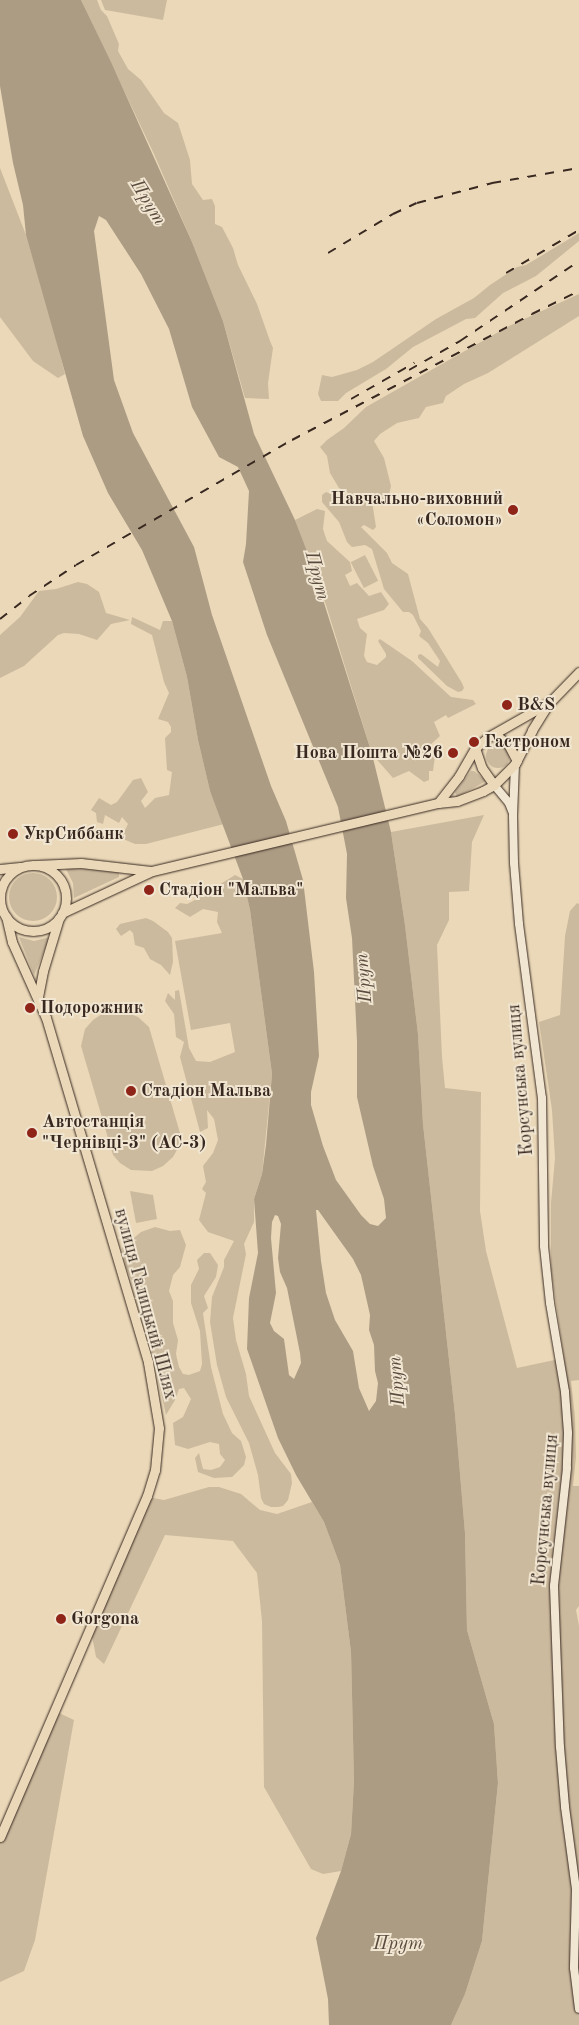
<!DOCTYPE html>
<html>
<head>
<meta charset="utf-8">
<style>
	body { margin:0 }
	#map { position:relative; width:579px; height:2025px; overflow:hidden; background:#ead8b8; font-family:"Old Standard TT",serif }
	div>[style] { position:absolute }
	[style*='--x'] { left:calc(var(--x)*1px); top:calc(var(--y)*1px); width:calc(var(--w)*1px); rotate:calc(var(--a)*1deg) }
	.green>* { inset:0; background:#ccba9e; transform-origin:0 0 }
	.round { border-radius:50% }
	.water>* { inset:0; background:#ad9c84 }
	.roads { filter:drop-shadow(0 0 1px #382820) drop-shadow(0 0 1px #382820) }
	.secondary>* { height:8px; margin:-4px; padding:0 4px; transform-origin:4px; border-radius:4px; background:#f1e6d1 }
	.primary>* { height:9px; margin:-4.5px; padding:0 4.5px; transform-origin:4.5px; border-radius:4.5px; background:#ead8b8 }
	.trunk>* { height:9px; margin:-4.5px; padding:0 4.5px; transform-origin:4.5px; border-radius:4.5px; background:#ead8b8 }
	.trunk>.ring { margin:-4.5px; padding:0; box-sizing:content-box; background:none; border:9px solid #ead8b8; border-radius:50% }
	.rail>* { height:2px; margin-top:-1px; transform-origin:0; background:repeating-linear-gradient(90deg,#382820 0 9px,transparent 0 18px) }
	.dots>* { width:14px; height:14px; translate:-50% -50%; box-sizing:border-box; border:2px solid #f1e6d1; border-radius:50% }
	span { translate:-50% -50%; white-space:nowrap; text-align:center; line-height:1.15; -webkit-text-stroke:4px #f1e6d1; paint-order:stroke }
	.poi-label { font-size:18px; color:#382820; font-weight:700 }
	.right { translate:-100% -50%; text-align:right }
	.left { translate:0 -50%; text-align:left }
	.street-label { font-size:18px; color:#382820 }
	.water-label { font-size:19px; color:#5b4b3e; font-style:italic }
</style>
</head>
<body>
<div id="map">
	<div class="green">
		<i style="clip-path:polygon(81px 0,97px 0,101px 10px,107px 16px,119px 44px,118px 51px,128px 69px,141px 80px,164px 113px,178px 123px,190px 160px,192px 184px,203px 200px,212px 199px,215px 206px,215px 224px,222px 227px,233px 248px,238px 265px,257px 304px,270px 341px,273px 348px,268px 383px,269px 399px,245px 398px,223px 321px,192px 242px,154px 154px)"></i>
		<i style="clip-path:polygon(101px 0,167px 0,163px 20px,105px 10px)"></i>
		<i style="clip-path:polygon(0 168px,26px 235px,50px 316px,65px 374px,58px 378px,33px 361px,0 317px)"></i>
		<i style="clip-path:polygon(579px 233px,579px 241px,536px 276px,503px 293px,475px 318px,466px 319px,413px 347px,386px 369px,346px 393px,338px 401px,321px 401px,318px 394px,322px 375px,332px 377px,357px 370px,373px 362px,436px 319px,474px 298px,490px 285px,517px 267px,526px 265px)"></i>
		<i style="clip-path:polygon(579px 294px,579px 316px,488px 373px,464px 384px,446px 396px,443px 403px,426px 407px,419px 418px,397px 423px,380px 434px,374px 441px,384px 458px,391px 486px,388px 500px,382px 506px,368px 494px,352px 495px,339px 488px,330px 473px,327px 456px,320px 447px,327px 440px,344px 428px,366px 407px,509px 326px)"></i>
		<i style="clip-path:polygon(326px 492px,358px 504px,364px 501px,372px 501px,376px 527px,373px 530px,364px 525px,361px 527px,387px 553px,392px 563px,408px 574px,420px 619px,428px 628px,462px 683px,464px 688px,462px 691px,458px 692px,447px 686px,418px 658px,418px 655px,421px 654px,438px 667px,440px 661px,428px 643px,419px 636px,421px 631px,413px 615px,409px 612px,403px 612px,384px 589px,372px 549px,365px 545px,352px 547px,347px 542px,339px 522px,322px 502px,322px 495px)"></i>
		<i style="clip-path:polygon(317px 509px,325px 511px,323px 529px,327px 541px,350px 562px,352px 571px,345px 575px,350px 586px,357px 583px,369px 596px,381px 592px,389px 604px,384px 610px,357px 619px,360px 628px,367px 634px,364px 656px,367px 662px,377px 665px,386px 657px,386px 654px,378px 641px,380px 639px,412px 661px,451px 697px,473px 700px,476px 704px,448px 718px,446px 715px,434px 722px,440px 736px,427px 748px,435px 756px,433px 771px,429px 771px,429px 780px,424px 782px,409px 771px,393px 778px,372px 754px,326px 605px,295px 520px)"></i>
		<i style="left:365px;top:555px;width:29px;height:16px;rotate:63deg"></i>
		<i style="clip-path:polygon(78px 582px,87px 584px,99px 592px,106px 613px,130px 620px,111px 624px,97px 640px,79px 634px,64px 633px,58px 635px,24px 666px,0 678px,0 635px,20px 617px,39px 591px,56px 589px)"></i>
		<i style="clip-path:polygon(132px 617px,160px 630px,163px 621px,172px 621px,187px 677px,198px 740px,210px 791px,224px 824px,146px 844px,135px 844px,121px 838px,128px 824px,122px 817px,119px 823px,105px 815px,103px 824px,97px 822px,96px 813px,91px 810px,99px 798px,111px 805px,117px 802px,133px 780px,141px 778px,148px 792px,141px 801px,145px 808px,155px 798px,169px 795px,172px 772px,167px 770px,165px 738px,171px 732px,171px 727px,168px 722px,158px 719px,169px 693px,164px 682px,152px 635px,131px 624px)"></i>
		<i class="round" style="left:486px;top:744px;width:24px;height:24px"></i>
		<i style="clip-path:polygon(471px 771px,474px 771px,486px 781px,457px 797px,455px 792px)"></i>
		<i style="clip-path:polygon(484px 815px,472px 842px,469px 891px,449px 892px,449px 920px,437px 945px,442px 1057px,445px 1088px,481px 1092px,480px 1211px,486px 1251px,517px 1368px,564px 1358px,551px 1269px,551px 1203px,555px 1158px,552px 1110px,539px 1022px,560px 1015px,565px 936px,570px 911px,577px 903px,579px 904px,579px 1380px,571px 1381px,575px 1417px,576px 1457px,573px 1486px,579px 1486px,579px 1606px,576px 1610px,579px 1626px,579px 2025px,451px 2025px,465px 1994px,482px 1941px,498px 1783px,494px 1724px,467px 1630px,465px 1533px,455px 1414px,423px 1124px,418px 1034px,405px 925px,391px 832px)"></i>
		<i style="clip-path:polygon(65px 867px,119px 872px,119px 877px,74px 898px,73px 883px)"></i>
		<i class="round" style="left:9px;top:873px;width:48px;height:48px"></i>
		<i style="clip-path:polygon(235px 875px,243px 879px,250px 910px,272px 1074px,262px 1174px,254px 1199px,254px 1222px,244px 1244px,246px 1254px,233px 1318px,236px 1340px,246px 1374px,249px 1396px,275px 1453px,291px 1474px,292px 1483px,288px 1500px,283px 1506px,278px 1507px,271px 1507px,264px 1504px,261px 1498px,258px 1475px,249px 1443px,226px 1397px,217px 1365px,210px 1322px,212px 1297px,224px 1267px,224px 1260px,234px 1241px,208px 1232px,199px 1220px,206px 1193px,202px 1189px,206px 1182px,203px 1166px,213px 1153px,218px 1140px,214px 1119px,207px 1110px,208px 1128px,200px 1132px,180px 1057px,184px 1042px,176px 1037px,174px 1014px,165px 1001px,168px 993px,175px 1000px,175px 991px,179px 990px,189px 1048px,196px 1061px,210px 1062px,235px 1052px,230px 1023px,191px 1030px,175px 941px,222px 933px,217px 922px,218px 912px,203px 909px,190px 917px,175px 908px,180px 903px,187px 904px,193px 901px)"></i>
		<i style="clip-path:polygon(146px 918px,153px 921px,168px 932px,172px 938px,173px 962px,170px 975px,161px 965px,150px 959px,144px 948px,135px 945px,133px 933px,130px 930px,121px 936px,116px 929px,120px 924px)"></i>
		<i style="clip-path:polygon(19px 937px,34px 941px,50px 937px,34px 975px)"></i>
		<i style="clip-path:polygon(121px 1010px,138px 1017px,149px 1027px,180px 1133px,179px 1146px,173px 1157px,163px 1166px,152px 1171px,131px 1170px,120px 1163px,113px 1155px,81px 1046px,85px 1029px,93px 1020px,105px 1012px)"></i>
		<i style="clip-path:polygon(130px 1191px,153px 1195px,157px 1219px,136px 1223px)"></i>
		<i style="clip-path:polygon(155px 1227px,170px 1231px,180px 1230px,186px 1245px,180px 1267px,173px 1275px,169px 1291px,173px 1301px,173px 1323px,178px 1340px,176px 1354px,179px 1367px,183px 1374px,189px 1375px,200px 1371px,202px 1364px,200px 1331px,191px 1303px,191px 1285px,199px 1269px,197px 1260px,204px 1253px,210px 1253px,218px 1265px,216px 1277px,204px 1296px,208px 1308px,203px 1313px,211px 1367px,223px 1414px,232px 1433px,241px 1441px,246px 1457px,244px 1465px,232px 1477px,214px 1478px,198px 1472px,195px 1458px,199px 1453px,203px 1469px,211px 1470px,220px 1467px,225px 1460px,220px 1454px,219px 1444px,210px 1442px,188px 1449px,175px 1445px,173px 1423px,183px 1417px,191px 1399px,184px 1388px,179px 1389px,175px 1400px,166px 1415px,148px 1334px,137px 1294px,126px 1267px,122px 1248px,141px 1232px)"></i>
		<i style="clip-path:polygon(209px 1487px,219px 1487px,241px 1494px,260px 1510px,277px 1514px,312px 1502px,324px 1522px,340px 1565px,351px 1652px,354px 1781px,351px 1834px,341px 1871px,323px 1874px,311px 1869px,264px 1787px,262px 1621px,257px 1573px,233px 1541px,165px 1535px,104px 1664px,96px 1657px,92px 1636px,148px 1497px,164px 1500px)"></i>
		<i style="clip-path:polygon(59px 1713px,74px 1720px,35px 1940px,24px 1971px,0 1982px,0 1840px)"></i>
	</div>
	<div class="water">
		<i style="clip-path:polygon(evenodd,0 0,81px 0,111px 62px,192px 242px,223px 321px,254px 434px,295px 520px,311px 562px,372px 754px,391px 832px,405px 925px,418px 1034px,423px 1124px,455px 1414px,465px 1533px,467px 1630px,494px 1724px,498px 1783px,482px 1941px,465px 1994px,451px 2025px,329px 2025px,328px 1999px,316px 1938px,341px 1871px,351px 1834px,354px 1781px,351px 1652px,340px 1565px,324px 1522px,296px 1475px,278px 1438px,247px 1349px,249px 1298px,258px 1253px,254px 1199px,262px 1174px,266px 1145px,272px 1074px,250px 910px,243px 879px,210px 791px,198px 740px,187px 677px,172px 621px,142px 550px,108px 493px,83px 436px,26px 235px,23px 205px,13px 163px,0 86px,0 0,99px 216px,106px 220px,141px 274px,169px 329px,192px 407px,219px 457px,238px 467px,249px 491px,246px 544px,243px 562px,267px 635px,338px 807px,347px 854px,346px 898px,352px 938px,357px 1041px,357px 1097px,373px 1166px,384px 1199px,386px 1218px,378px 1226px,370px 1224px,361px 1215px,336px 1180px,323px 1146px,311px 1105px,311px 1092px,319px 1056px,314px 972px,303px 880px,286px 821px,271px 786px,212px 615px,194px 547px,133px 433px,114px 380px,94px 231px,99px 216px,0 0,316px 1210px,318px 1210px,353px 1259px,361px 1275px,370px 1315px,369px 1330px,374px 1345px,375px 1371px,378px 1383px,376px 1401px,369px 1411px,359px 1388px,353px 1351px,335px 1320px,326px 1293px,321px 1261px,316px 1210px,0 0,275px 1215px,278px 1216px,281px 1224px,278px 1258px,280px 1272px,287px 1288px,300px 1353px,301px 1363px,294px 1379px,289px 1375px,284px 1339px,274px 1331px,270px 1323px,276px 1293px,271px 1238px,272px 1222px,275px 1215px)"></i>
	</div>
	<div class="roads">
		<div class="secondary">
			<i style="--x:515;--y:764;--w:52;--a:92.2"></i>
			<i style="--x:513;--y:816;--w:47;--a:88.8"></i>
			<i style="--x:514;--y:863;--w:61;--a:85.3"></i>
			<i style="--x:519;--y:924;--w:176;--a:82.5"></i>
			<i style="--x:542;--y:1098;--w:148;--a:89.2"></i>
			<i style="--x:544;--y:1246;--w:57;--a:84"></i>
			<i style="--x:550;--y:1303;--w:90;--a:80.4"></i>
			<i style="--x:565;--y:1392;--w:41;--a:85.8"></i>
			<i style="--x:568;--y:1433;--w:35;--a:92"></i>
			<i style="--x:567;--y:1468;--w:119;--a:96.3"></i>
			<i style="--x:554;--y:1586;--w:161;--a:87.9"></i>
			<i style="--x:560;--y:1747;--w:60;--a:85.2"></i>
			<i style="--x:565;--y:1807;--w:83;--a:82.4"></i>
			<i style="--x:576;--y:1889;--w:79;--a:91.5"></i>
			<i style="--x:574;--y:1968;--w:41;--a:83"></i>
			<i style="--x:494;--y:785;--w:23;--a:50"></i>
			<i style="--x:509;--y:803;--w:9;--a:69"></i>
		</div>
		<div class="primary">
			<i style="--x:494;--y:734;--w:17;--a:36"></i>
			<i style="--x:508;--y:744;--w:19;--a:62"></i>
			<i style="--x:475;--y:748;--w:21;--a:71"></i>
			<i style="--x:482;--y:768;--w:21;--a:55"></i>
			<i style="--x:438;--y:803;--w:34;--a:-52"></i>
			<i style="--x:459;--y:776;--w:32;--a:-60"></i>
			<i style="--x:475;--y:748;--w:19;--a:-39"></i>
			<i style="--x:490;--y:736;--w:67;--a:-29.6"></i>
			<i style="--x:36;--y:865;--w:45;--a:-2.5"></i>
			<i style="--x:81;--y:863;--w:70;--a:6.5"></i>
			<i style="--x:62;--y:913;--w:99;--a:-25"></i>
			<i style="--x:152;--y:871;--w:294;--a:-13.4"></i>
			<i style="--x:438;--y:803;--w:19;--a:-6"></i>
			<i style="--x:457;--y:801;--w:28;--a:-21"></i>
			<i style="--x:483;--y:791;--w:13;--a:-29"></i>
			<i style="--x:494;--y:785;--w:30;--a:-45"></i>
			<i style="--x:515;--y:764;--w:38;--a:-63"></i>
			<i style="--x:532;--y:730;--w:32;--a:-58"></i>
			<i style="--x:549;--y:703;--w:43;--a:-45.9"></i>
		</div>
		<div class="trunk">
			<i class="ring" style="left:0;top:865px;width:57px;height:57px"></i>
			<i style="--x:0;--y:869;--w:20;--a:-6"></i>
			<i style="--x:38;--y:997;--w:26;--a:-79"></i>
			<i style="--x:43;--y:971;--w:55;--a:-73.2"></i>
			<i style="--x:0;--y:1837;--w:371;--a:-66.7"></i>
			<i style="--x:147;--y:1496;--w:27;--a:-73"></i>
			<i style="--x:155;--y:1470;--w:42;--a:-84.6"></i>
			<i style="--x:159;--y:1428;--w:67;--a:-99.5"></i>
			<i style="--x:148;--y:1362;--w:359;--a:-106.5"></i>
			<i style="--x:46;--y:1018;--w:83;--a:-114.1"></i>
			<i style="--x:12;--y:942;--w:26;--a:-103"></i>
		</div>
	</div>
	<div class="rail">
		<i style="--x:328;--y:253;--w:76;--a:-31"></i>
		<i style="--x:393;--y:214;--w:26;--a:-25"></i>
		<i style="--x:417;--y:203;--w:78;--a:-14.9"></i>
		<i style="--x:492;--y:183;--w:88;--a:-9.8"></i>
		<i style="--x:506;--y:273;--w:85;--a:-30.5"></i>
		<i style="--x:409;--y:370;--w:59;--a:-29.6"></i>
		<i style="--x:460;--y:341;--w:143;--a:-33.9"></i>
		<i style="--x:351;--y:399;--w:73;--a:-29.7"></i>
		<i style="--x:0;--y:619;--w:37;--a:-38"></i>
		<i style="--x:29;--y:596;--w:56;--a:-33.4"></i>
		<i style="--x:76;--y:565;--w:250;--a:-30.1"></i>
		<i style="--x:292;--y:440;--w:271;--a:-27.7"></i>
		<i style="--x:532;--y:314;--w:52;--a:-26.1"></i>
	</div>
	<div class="dots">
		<i style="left:513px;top:510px;background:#8f2418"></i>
		<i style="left:507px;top:705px;background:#8f2418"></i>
		<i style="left:474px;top:742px;background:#8f2418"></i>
		<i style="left:453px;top:753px;background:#8f2418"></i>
		<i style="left:13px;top:834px;background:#8f2418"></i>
		<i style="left:149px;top:890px;background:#8f2418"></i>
		<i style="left:30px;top:1008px;background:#8f2418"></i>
		<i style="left:131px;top:1091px;background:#8f2418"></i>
		<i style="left:32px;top:1133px;background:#8f2418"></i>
		<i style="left:61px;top:1619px;background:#8f2418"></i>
	</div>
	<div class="poi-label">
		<span class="right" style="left:503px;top:510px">Навчально-виховний<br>«Соломон»</span>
		<span class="left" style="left:517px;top:705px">B&amp;S</span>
		<span class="left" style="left:484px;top:742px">Гастроном</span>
		<span class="right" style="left:443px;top:753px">Нова Пошта №26</span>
		<span class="left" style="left:23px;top:834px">УкрСиббанк</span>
		<span class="left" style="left:159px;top:890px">Стадіон "Мальва"</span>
		<span class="left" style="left:40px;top:1008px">Подорожник</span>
		<span class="left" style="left:141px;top:1091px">Стадіон Мальва</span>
		<span class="left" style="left:42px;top:1133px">Автостанція<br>"Чернівці-3" (АС-3)</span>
		<span class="left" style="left:71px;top:1619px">Gorgona</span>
	</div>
	<div class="street-label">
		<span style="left:521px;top:1080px;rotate:-95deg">Корсунська вулиця</span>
		<span style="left:145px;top:1304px;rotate:75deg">вулиця Галицький Шлях</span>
		<span style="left:546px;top:1510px;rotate:-85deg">Корсунська вулиця</span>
	</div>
	<div class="water-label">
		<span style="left:147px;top:203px;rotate:58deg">Прут</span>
		<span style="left:316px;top:576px;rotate:75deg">Прут</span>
		<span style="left:365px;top:978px;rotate:-95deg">Прут</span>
		<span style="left:398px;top:1381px;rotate:-95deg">Прут</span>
		<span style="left:398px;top:1945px">Прут</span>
	</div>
</div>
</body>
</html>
